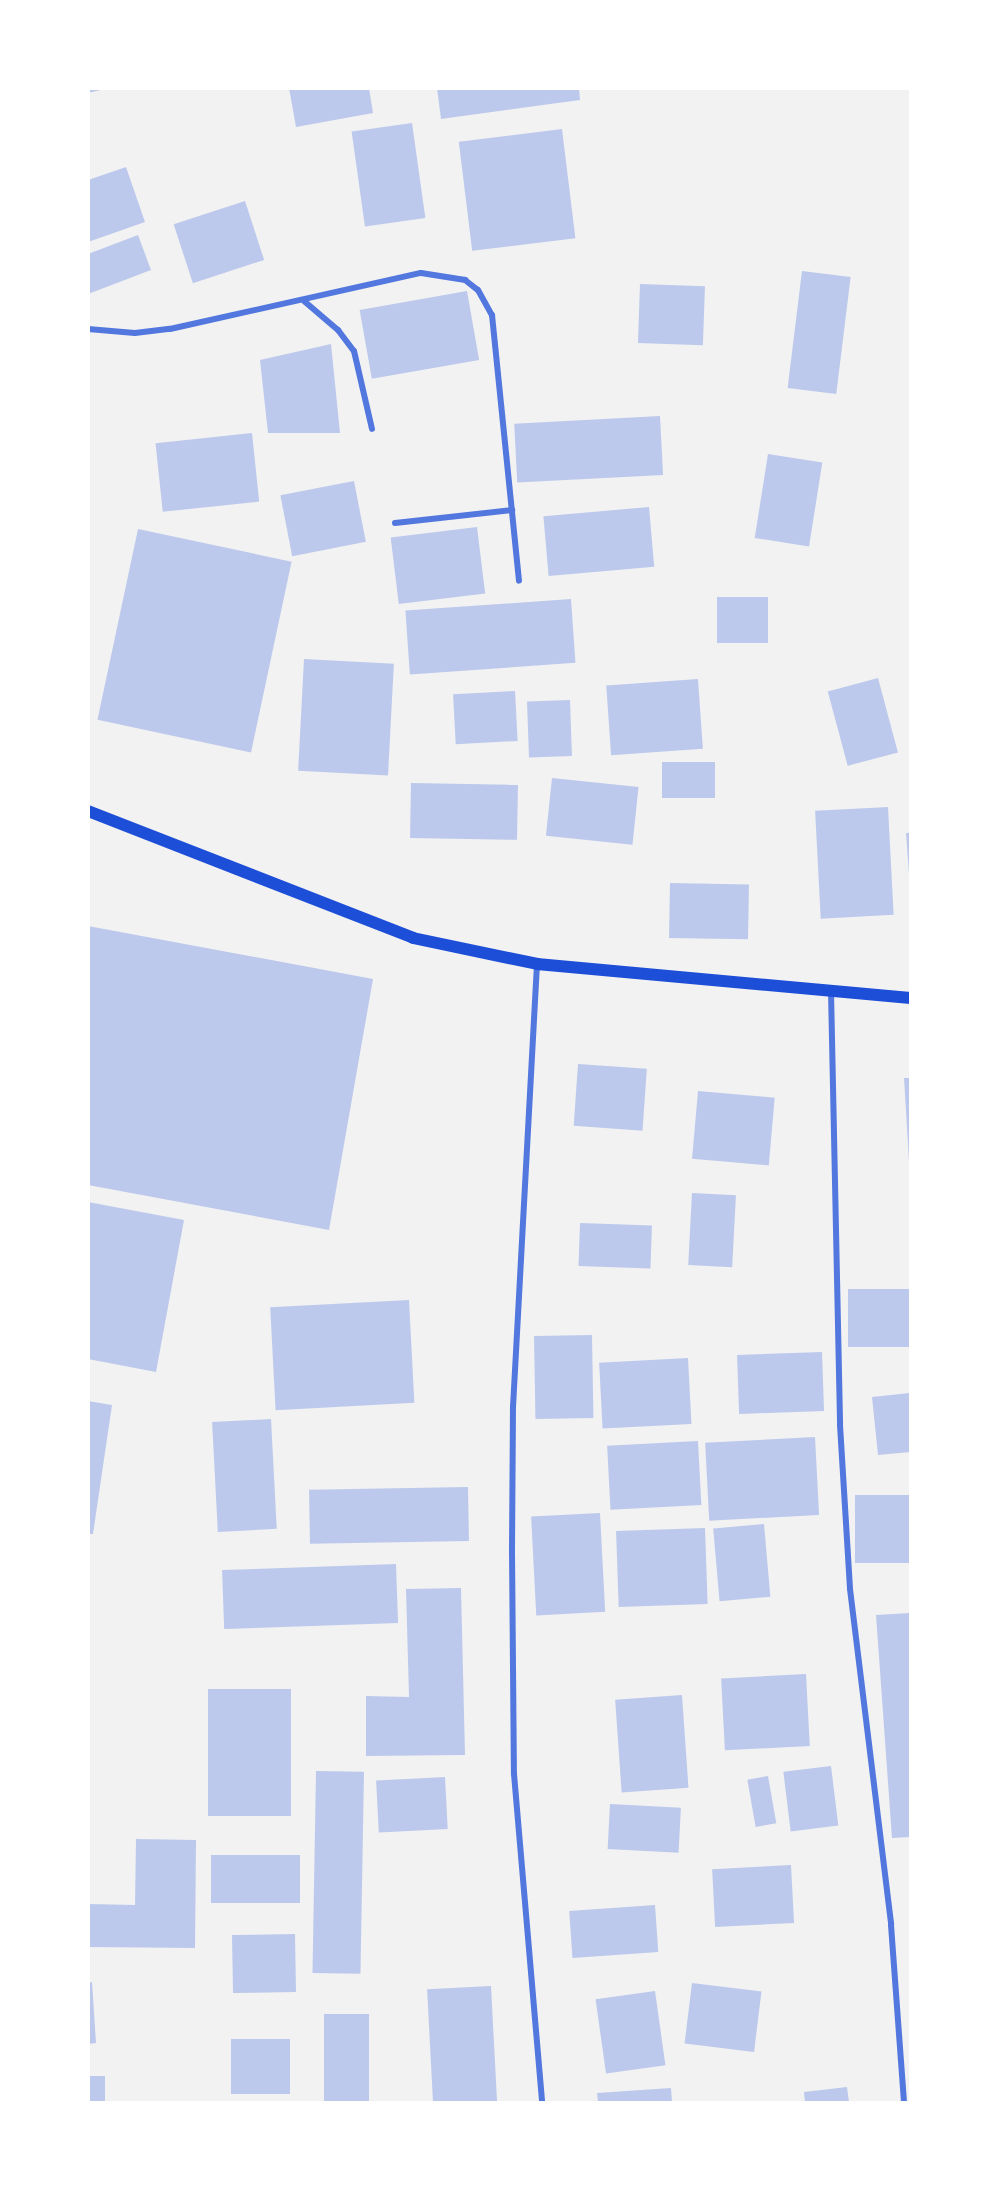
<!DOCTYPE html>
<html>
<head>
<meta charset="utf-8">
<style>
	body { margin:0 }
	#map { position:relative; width:999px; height:2191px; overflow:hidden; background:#f2f2f2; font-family:Raleway,sans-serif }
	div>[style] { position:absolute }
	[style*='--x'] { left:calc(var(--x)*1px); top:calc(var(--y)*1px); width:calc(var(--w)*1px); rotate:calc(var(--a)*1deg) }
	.building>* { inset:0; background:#bdc9ec; transform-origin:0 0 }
	.minor>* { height:6px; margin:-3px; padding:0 3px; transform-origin:3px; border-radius:3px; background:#5277de }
	.secondary>* { height:12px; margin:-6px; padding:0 6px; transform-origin:6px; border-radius:6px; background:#1d4ed8 }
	span { translate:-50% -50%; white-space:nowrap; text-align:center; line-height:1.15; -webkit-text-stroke:4.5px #fff; paint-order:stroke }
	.frame { position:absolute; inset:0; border:90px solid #fff; pointer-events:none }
</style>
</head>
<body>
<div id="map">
	<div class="building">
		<i style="clip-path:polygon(88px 88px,104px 88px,105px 89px,88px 93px)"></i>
		<i style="clip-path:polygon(289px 88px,369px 88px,373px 113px,296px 127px)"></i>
		<i style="clip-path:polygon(437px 88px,579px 88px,580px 100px,441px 119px)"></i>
		<i style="left:412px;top:123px;width:96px;height:61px;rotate:82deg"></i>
		<i style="left:562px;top:129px;width:110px;height:104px;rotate:83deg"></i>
		<i style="clip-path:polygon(126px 167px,145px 222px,88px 242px,88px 180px)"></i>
		<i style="left:245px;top:201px;width:62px;height:75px;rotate:72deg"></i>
		<i style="clip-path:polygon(138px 235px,151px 270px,88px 294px,88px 254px)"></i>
		<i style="left:802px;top:271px;width:49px;height:118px;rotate:7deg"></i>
		<i style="left:640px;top:284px;width:65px;height:59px;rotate:2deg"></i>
		<i style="left:467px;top:291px;width:70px;height:109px;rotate:80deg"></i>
		<i style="clip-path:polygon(331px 344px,340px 433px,268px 433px,260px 360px)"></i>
		<i style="left:660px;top:416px;width:59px;height:146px;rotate:87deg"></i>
		<i style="left:252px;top:433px;width:69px;height:97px;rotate:84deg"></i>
		<i style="left:768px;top:454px;width:55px;height:85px;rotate:9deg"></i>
		<i style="left:354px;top:481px;width:62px;height:75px;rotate:79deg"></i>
		<i style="left:649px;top:507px;width:60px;height:106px;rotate:85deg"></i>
		<i style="left:477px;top:527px;width:67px;height:87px;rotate:83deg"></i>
		<i style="left:138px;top:529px;width:157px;height:195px;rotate:12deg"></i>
		<i style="left:717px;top:597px;width:51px;height:46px"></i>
		<i style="left:571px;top:599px;width:64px;height:166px;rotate:86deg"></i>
		<i style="left:304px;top:659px;width:90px;height:112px;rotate:3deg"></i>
		<i style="left:878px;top:678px;width:77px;height:52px;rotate:75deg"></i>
		<i style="left:698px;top:679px;width:70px;height:92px;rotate:86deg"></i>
		<i style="left:515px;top:691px;width:50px;height:62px;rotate:87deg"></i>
		<i style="left:570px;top:700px;width:56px;height:43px;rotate:88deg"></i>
		<i style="left:662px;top:762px;width:53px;height:36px"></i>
		<i style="left:552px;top:778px;width:87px;height:58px;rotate:6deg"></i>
		<i style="left:411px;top:783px;width:107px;height:55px;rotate:1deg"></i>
		<i style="left:888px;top:807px;width:108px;height:73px;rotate:87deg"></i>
		<i style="clip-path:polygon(906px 833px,910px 833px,910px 874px,909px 874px)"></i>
		<i style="left:670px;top:883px;width:79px;height:55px;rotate:1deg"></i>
		<i style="clip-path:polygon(88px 926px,373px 979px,329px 1230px,88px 1185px)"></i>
		<i style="left:578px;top:1064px;width:69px;height:62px;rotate:4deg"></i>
		<i style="clip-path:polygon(904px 1078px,910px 1078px,910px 1161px,909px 1161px)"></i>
		<i style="left:698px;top:1091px;width:77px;height:68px;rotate:5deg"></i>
		<i style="left:692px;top:1193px;width:44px;height:72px;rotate:3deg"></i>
		<i style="clip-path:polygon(88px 1202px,184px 1220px,156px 1372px,88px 1359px)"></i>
		<i style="left:580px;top:1223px;width:72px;height:43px;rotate:2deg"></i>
		<i style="left:910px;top:1289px;width:58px;height:62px;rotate:90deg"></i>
		<i style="left:409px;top:1300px;width:103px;height:139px;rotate:87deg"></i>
		<i style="left:592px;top:1335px;width:83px;height:58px;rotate:89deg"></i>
		<i style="left:822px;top:1352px;width:59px;height:85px;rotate:88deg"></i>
		<i style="left:688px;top:1358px;width:66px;height:89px;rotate:87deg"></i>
		<i style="clip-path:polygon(910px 1393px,910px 1452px,878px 1455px,872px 1397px)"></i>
		<i style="clip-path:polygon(88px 1401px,112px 1405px,93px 1534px,88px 1534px)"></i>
		<i style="left:271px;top:1419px;width:110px;height:59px;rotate:87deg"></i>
		<i style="left:815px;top:1437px;width:78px;height:110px;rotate:87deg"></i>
		<i style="left:698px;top:1441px;width:64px;height:91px;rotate:87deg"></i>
		<i style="left:468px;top:1487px;width:54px;height:159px;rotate:89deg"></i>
		<i style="left:910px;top:1495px;width:68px;height:55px;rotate:90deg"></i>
		<i style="left:600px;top:1513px;width:99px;height:69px;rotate:87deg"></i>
		<i style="left:764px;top:1524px;width:73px;height:51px;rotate:85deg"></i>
		<i style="left:705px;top:1528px;width:76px;height:89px;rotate:88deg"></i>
		<i style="left:396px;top:1564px;width:59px;height:174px;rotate:88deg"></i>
		<i style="clip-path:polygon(461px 1588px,465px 1755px,366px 1756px,366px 1696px,409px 1697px,406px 1589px)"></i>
		<i style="clip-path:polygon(910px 1613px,910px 1837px,892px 1838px,876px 1615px)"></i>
		<i style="left:806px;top:1674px;width:72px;height:85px;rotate:87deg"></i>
		<i style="left:208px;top:1689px;width:83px;height:127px"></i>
		<i style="left:682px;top:1695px;width:93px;height:67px;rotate:86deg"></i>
		<i style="left:831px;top:1766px;width:60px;height:48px;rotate:83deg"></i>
		<i style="left:316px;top:1771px;width:48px;height:202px;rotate:1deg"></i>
		<i style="left:768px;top:1776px;width:48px;height:21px;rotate:80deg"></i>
		<i style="left:445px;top:1777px;width:52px;height:69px;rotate:87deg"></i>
		<i style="left:610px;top:1804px;width:71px;height:45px;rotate:3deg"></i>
		<i style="clip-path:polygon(136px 1839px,196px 1840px,195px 1948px,88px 1947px,88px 1904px,135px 1905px)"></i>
		<i style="left:300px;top:1855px;width:48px;height:89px;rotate:90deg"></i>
		<i style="left:791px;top:1865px;width:58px;height:79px;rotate:87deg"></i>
		<i style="left:655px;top:1905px;width:47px;height:86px;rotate:86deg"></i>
		<i style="left:295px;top:1934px;width:58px;height:63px;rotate:89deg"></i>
		<i style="clip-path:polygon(92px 1982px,96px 2043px,88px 2044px,88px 1983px)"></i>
		<i style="left:692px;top:1983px;width:70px;height:61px;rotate:7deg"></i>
		<i style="left:491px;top:1986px;width:116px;height:64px;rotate:87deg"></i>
		<i style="left:655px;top:1991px;width:75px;height:60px;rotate:82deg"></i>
		<i style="left:324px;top:2014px;width:45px;height:88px"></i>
		<i style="left:231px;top:2039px;width:59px;height:55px"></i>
		<i style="left:88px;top:2076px;width:17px;height:26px"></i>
		<i style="clip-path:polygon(847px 2087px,849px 2102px,805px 2102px,804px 2092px)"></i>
		<i style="clip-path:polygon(671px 2088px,672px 2102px,598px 2102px,597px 2093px)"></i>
	</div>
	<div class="minor">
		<i style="--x:304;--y:301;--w:45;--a:40.5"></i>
		<i style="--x:338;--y:330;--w:26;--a:53"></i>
		<i style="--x:354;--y:351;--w:80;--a:77"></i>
		<i style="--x:88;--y:329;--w:47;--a:4.9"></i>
		<i style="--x:135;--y:333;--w:35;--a:-7"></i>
		<i style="--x:170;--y:329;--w:257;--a:-12.6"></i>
		<i style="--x:421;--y:273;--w:45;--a:9"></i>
		<i style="--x:465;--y:280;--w:16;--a:38"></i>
		<i style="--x:478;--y:290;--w:29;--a:61"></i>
		<i style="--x:492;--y:315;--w:267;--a:84.2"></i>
		<i style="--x:395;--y:523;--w:118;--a:-6.3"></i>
		<i style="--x:537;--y:964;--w:443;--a:93.1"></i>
		<i style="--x:513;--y:1406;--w:146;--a:90.4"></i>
		<i style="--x:512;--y:1552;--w:222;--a:89.5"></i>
		<i style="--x:514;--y:1774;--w:329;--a:85.1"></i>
		<i style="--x:831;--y:991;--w:434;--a:88.8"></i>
		<i style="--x:840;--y:1425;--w:164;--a:86.5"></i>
		<i style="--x:850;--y:1589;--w:338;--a:83"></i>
		<i style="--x:891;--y:1925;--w:177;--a:85.8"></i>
	</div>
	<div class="secondary">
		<i style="--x:88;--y:811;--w:349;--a:21.3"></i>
		<i style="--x:413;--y:938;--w:127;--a:11.8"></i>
		<i style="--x:537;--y:964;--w:375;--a:5.2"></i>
	</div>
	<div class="frame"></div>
</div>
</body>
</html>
